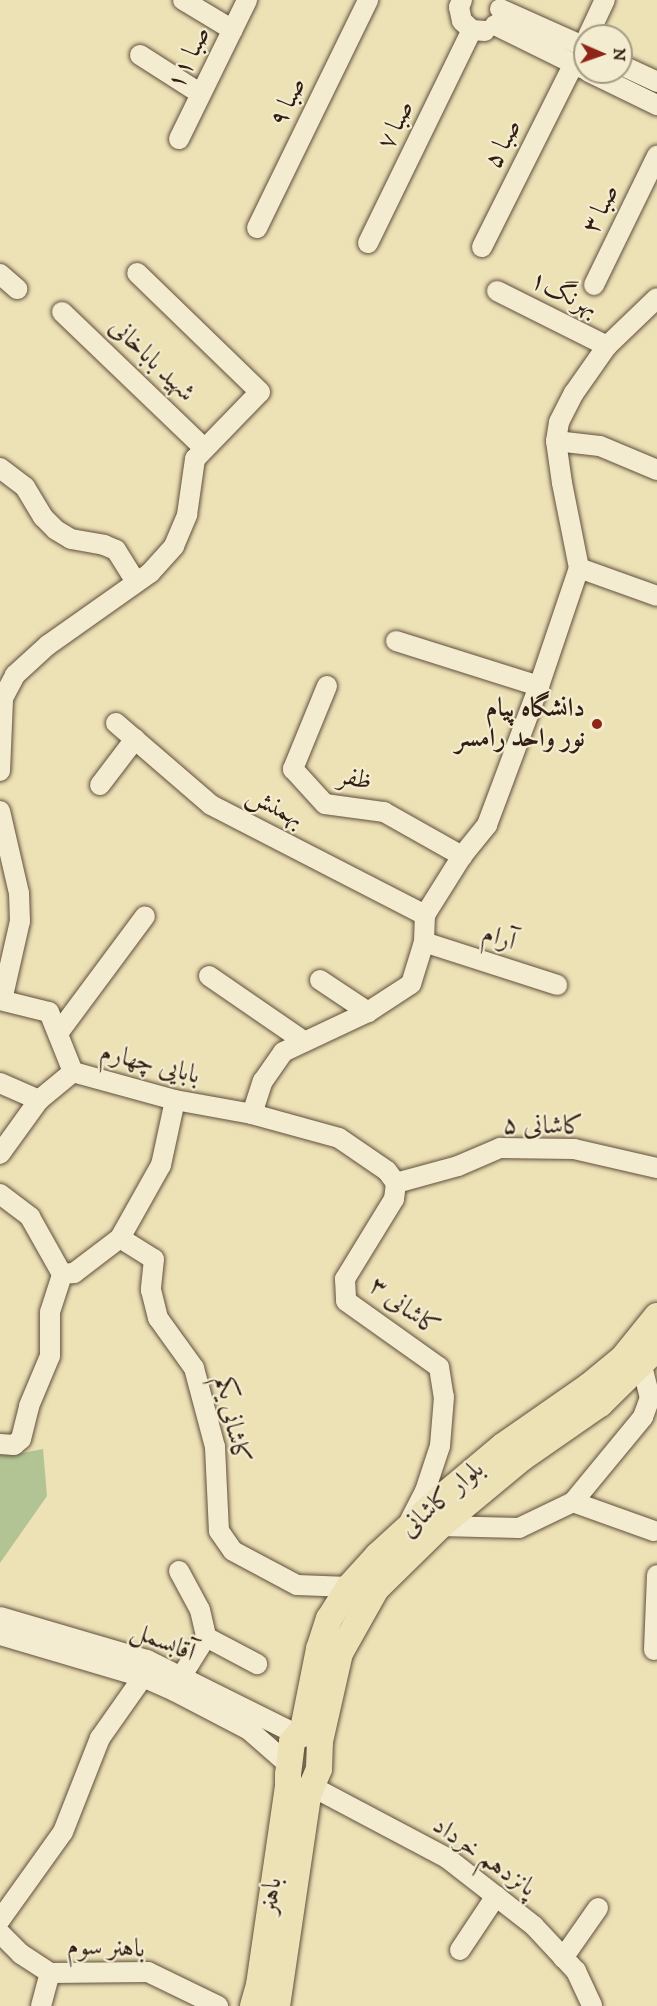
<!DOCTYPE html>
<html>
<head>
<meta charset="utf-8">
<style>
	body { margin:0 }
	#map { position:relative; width:657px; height:2006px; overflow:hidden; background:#ede1b6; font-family:"IM FELL DW Pica",Amiri,serif }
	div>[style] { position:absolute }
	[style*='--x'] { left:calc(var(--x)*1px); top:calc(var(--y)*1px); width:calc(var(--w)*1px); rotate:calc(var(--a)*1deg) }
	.green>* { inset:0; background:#b2c493 }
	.roads { filter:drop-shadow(0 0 2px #604f3c) drop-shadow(0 0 2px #604f3c) }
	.minor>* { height:20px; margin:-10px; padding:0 10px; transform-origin:10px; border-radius:10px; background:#f3ecd0 }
	.major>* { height:26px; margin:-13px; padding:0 13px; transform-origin:13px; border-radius:13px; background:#ede1b6 }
	.dots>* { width:16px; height:16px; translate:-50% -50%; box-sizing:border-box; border:3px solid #f3ecd0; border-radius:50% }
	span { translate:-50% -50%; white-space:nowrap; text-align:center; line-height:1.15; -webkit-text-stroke:4.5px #f3ecd0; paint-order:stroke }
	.street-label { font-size:26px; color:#311e13 }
	.poi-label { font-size:26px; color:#311e13; font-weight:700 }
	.right { translate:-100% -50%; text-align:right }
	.north { position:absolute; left:573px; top:24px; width:60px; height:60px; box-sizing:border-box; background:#f3ecd0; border:2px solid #a59a84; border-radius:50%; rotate:92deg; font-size:16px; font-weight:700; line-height:24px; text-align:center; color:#311e13 }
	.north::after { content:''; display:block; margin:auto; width:21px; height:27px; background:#8f2418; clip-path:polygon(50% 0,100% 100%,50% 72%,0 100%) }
</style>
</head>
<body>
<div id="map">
	<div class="green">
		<i style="clip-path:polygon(43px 1449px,47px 1496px,0 1563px,0 1453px,11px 1455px)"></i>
	</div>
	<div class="roads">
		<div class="minor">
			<i style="--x:183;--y:0;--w:58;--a:31"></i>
			<i style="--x:462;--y:0;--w:8;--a:113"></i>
			<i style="--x:459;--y:7;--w:14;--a:78"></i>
			<i style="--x:462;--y:21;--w:13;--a:42"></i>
			<i style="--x:472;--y:30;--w:13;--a:4"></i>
			<i style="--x:500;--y:9;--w:93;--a:24.1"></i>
			<i style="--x:495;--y:25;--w:99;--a:26.3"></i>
			<i style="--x:588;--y:36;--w:40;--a:-65"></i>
			<i style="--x:140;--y:55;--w:72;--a:32.6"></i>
			<i style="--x:621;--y:65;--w:40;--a:25"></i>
			<i style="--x:589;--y:72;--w:76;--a:25.9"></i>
			<i style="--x:179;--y:139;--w:155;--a:-63.9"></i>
			<i style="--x:257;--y:228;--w:254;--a:-64"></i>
			<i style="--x:368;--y:243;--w:237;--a:-64"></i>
			<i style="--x:482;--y:247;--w:203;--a:-63.4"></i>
			<i style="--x:0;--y:274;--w:23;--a:41"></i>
			<i style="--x:594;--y:285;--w:144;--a:-64"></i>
			<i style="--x:497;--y:291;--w:123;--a:26.6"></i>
			<i style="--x:62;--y:312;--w:197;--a:43.8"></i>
			<i style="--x:556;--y:441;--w:44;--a:6.5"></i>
			<i style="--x:600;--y:446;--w:62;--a:22.8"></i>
			<i style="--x:0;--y:468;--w:31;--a:37"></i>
			<i style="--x:25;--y:487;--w:35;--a:59"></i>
			<i style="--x:43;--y:517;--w:18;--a:45"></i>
			<i style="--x:56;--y:530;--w:17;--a:31"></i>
			<i style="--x:71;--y:539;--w:34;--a:10"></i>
			<i style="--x:104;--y:545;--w:13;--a:23"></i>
			<i style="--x:116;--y:550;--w:38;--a:58"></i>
			<i style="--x:579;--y:568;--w:83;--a:19.7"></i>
			<i style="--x:396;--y:641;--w:150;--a:17.5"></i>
			<i style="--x:327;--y:686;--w:90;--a:112.3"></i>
			<i style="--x:293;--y:769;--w:47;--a:47.6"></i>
			<i style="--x:325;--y:804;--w:60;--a:7.7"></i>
			<i style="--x:384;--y:812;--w:90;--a:29.4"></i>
			<i style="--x:116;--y:723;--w:125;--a:40.8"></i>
			<i style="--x:211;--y:805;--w:241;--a:27.2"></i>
			<i style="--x:0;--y:771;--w:73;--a:-87.6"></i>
			<i style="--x:3;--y:698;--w:26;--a:-62"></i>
			<i style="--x:15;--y:675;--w:45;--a:-42.3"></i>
			<i style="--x:48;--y:645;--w:125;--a:-35.2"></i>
			<i style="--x:150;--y:573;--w:36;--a:-48"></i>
			<i style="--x:174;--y:546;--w:34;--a:-67"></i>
			<i style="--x:187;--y:515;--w:57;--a:-81.9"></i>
			<i style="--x:195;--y:459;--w:93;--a:-45.9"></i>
			<i style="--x:260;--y:392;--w:171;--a:-135.9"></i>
			<i style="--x:100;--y:785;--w:58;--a:-52.7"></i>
			<i style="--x:0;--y:811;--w:84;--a:77"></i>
			<i style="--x:19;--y:893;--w:28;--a:88"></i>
			<i style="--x:20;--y:921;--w:81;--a:102.8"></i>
			<i style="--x:424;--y:942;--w:140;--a:17.9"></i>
			<i style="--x:209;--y:976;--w:116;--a:34.5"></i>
			<i style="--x:320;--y:980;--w:58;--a:33.7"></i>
			<i style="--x:0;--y:1000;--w:50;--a:13.8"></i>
			<i style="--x:49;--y:1012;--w:65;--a:68.2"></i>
			<i style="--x:59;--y:1032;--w:144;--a:-53.4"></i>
			<i style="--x:0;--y:1083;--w:43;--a:23.6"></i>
			<i style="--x:252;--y:1114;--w:35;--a:-72"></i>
			<i style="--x:263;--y:1081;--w:35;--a:-55"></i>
			<i style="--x:283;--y:1052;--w:94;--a:-25.2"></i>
			<i style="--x:368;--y:1012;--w:51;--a:-33.1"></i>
			<i style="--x:411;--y:984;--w:44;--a:-72.8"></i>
			<i style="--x:424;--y:942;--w:27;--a:-88"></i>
			<i style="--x:425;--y:915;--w:70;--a:-57.9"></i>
			<i style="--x:462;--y:856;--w:40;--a:-51"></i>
			<i style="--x:487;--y:825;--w:148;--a:-69.5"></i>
			<i style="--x:539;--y:686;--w:125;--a:-71.3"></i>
			<i style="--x:579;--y:568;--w:87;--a:-101.3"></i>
			<i style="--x:562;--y:483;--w:42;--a:-98.1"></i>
			<i style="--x:556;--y:441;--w:19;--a:-81"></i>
			<i style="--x:559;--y:422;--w:33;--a:-63"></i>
			<i style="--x:574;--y:393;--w:57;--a:-54.9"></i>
			<i style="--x:607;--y:346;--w:69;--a:-43.8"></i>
			<i style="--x:0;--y:1154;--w:67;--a:-54.2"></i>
			<i style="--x:39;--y:1100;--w:44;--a:-39.5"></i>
			<i style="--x:73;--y:1072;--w:106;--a:15.4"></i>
			<i style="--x:175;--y:1100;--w:78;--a:10.3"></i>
			<i style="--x:252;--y:1114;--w:90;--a:15.4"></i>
			<i style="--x:339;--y:1138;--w:58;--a:34.5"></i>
			<i style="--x:387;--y:1171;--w:15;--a:53"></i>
			<i style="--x:396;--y:1183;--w:16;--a:97"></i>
			<i style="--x:394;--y:1199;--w:94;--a:121.5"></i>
			<i style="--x:345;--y:1279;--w:22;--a:87"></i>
			<i style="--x:346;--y:1301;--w:114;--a:35.4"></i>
			<i style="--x:439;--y:1367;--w:30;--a:81"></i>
			<i style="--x:444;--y:1397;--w:49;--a:94.7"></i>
			<i style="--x:440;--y:1446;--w:47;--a:108.4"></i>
			<i style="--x:425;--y:1491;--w:33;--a:117"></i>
			<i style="--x:396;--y:1183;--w:64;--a:-15.3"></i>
			<i style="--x:458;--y:1166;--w:46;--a:-23.2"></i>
			<i style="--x:500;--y:1148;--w:74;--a:0.8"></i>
			<i style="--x:574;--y:1149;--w:85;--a:12.9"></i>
			<i style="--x:0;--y:1194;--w:38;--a:37"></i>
			<i style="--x:30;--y:1217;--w:65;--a:60.7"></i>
			<i style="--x:120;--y:1238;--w:40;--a:32"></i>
			<i style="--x:154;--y:1259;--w:31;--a:96"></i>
			<i style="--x:151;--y:1290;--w:29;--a:76"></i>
			<i style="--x:158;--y:1318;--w:62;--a:54.2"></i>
			<i style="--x:194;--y:1368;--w:82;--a:75.1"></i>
			<i style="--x:215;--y:1447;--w:84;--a:87.3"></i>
			<i style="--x:219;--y:1531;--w:24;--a:55"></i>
			<i style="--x:233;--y:1551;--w:72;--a:28"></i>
			<i style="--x:297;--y:1585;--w:52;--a:2.2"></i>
			<i style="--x:62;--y:1274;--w:12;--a:-5"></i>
			<i style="--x:74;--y:1273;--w:58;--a:-37.3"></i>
			<i style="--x:120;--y:1238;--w:84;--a:-60.7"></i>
			<i style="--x:161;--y:1165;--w:66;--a:-77.8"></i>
			<i style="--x:0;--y:1444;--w:14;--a:4"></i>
			<i style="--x:14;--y:1445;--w:9;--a:-41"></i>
			<i style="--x:21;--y:1439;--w:34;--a:-76"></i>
			<i style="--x:29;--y:1406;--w:54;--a:-67.2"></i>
			<i style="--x:50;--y:1356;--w:44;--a:-90"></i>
			<i style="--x:50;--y:1312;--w:40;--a:-72"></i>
			<i style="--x:573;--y:1502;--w:86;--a:19.7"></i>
			<i style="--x:440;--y:1526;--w:79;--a:1.5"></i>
			<i style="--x:519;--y:1528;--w:60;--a:-25.7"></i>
			<i style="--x:573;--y:1502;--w:110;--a:-50.5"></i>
			<i style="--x:643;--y:1417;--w:20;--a:-70"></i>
			<i style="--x:650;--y:1398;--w:33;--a:-104"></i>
			<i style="--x:179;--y:1571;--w:44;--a:61.7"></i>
			<i style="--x:200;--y:1610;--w:28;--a:77"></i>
			<i style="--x:206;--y:1637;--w:47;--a:122"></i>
			<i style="--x:0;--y:1617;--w:153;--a:16.3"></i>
			<i style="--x:147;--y:1660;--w:169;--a:26.4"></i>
			<i style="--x:0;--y:1635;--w:149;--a:16.4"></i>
			<i style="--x:143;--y:1677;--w:34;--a:24"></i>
			<i style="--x:174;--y:1691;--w:85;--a:27.5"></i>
			<i style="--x:249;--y:1730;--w:52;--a:41.1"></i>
			<i style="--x:206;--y:1637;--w:58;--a:27.9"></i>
			<i style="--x:654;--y:1650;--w:75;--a:-87.7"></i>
			<i style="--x:313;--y:1787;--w:152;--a:27.9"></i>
			<i style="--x:447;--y:1858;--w:110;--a:38"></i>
			<i style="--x:534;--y:1926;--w:62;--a:47"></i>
			<i style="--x:576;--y:1971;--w:38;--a:65"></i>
			<i style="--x:0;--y:1920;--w:108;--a:-54.4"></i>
			<i style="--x:63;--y:1832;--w:101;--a:-68.5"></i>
			<i style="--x:100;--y:1738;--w:75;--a:-54.8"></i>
			<i style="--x:0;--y:1933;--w:30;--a:45"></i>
			<i style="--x:21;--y:1954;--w:35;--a:33"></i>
			<i style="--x:50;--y:1973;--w:98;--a:-0.6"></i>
			<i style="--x:148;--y:1972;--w:78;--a:25.9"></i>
			<i style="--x:460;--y:1950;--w:65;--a:-56.3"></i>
			<i style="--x:563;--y:1958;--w:61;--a:-55"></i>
			<i style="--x:41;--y:2006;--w:34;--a:-75"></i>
		</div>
		<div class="major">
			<i style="--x:302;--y:1734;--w:87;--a:-78.7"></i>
			<i style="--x:319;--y:1649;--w:32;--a:-72"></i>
			<i style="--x:329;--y:1619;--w:38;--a:-58"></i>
			<i style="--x:349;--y:1587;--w:43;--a:-47.8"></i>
			<i style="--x:378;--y:1555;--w:77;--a:-42.4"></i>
			<i style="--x:435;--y:1503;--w:89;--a:-40"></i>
			<i style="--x:503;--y:1446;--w:105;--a:-34.9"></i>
			<i style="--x:589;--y:1386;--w:44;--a:-39.5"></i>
			<i style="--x:623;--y:1358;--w:54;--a:-51"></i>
			<i style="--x:320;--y:1741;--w:90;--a:-77.2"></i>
			<i style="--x:340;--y:1653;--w:73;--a:-60.6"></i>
			<i style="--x:376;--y:1589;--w:90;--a:-44.5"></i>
			<i style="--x:440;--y:1526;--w:107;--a:-39.7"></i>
			<i style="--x:522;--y:1458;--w:95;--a:-34.7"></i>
			<i style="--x:600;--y:1404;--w:80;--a:-44.5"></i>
			<i style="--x:253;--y:2006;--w:22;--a:-74"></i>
			<i style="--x:259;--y:1985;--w:201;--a:-81.7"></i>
			<i style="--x:277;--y:2006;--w:213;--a:-81.6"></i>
			<i style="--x:308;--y:1795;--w:28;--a:-67"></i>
			<i style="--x:319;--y:1769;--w:28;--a:-88"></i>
			<i style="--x:320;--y:1741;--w:8;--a:-130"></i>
			<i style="--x:315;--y:1735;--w:9;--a:-167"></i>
			<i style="--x:306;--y:1733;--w:8;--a:166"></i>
			<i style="--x:298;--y:1735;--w:9;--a:131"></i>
			<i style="--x:292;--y:1742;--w:33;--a:97"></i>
			<i style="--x:288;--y:1775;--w:11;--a:90"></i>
			<i style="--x:288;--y:1786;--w:9;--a:54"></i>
			<i style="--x:293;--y:1793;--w:9;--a:21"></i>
			<i style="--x:301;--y:1796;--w:7;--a:-8"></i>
		</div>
	</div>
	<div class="dots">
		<i style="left:597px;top:724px;background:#8f2418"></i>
	</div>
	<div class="street-label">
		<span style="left:189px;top:58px;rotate:-64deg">صبا ۱۱</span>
		<span style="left:288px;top:102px;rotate:-64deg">صبا ۹</span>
		<span style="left:396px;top:125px;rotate:-64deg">صبا ۷</span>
		<span style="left:503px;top:144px;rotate:-63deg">صبا ۵</span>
		<span style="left:601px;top:209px;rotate:-64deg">صبا ۳</span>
		<span style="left:564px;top:294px;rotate:26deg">۱بهرنگ</span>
		<span style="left:152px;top:360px;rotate:44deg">شهید باباخانی</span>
		<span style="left:355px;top:779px;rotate:12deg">ظفر</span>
		<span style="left:275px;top:807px;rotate:27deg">بهمنش</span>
		<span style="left:499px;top:938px;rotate:18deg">آرام</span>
		<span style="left:150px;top:1064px;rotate:14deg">بابایی چهارم</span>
		<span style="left:543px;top:1126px;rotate:1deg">کاشانی ۵</span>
		<span style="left:404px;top:1307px;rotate:37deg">کاشانی ۳</span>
		<span style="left:232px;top:1420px;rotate:79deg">کاشانی یکم</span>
		<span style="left:442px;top:1499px;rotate:-41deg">بلوار کاشانی</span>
		<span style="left:163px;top:1642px;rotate:22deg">آقابسمل</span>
		<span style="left:484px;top:1857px;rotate:35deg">پانزدهم خرداد</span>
		<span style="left:271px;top:1896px;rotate:-82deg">باهنر</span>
		<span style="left:106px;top:1948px;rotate:2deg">باهنر سوم</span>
	</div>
	<div class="poi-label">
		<span class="right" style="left:585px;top:724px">دانشگاه پیام<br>نور واحد رامسر</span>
	</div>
	<div class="north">N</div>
</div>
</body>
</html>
